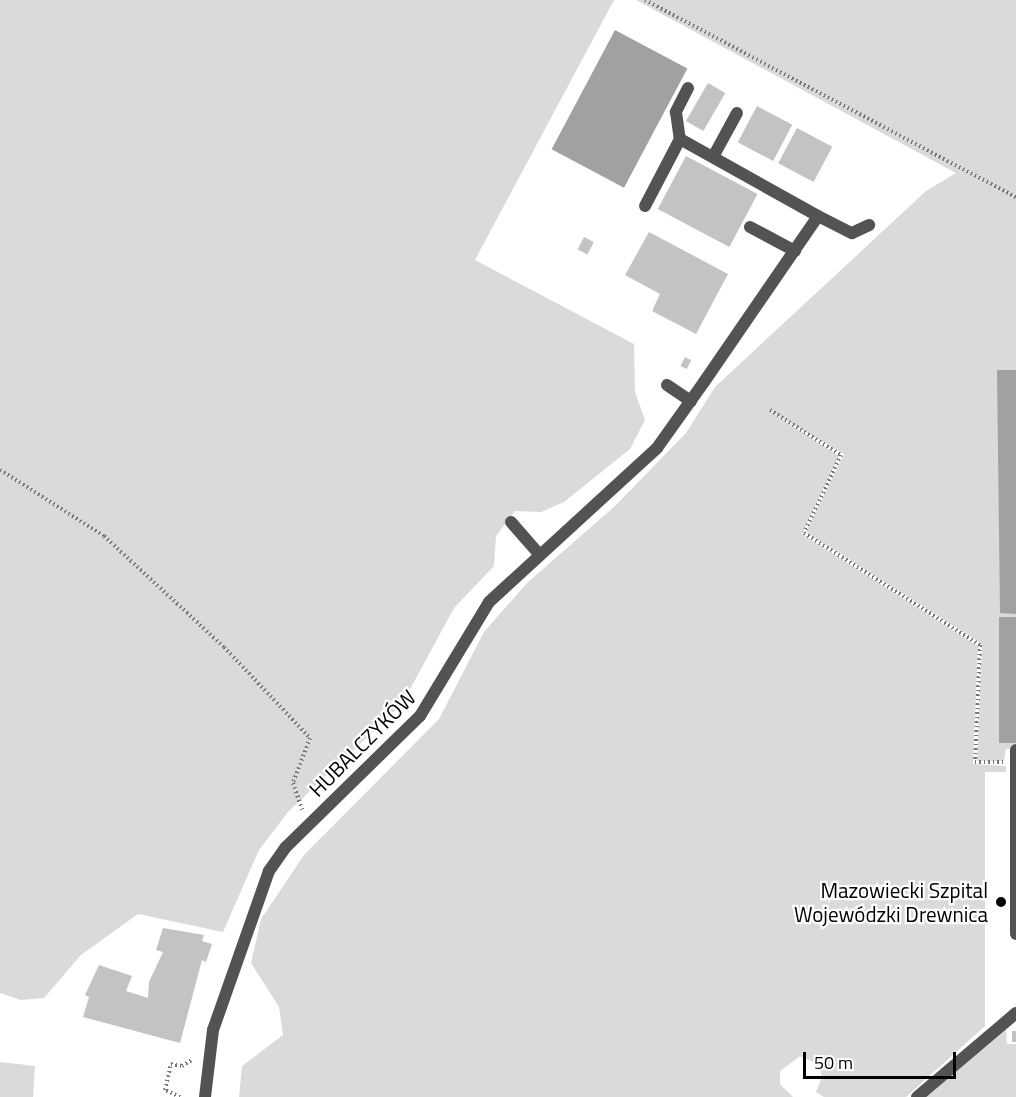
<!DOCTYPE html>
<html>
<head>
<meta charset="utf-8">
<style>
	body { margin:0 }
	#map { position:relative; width:1016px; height:1097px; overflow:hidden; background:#fff; font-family:"Titillium Web",sans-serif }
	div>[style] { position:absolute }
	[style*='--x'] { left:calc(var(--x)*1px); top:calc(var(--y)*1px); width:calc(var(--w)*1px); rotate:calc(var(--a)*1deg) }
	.green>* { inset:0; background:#dadada }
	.water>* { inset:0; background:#a1a1a1; transform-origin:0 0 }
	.building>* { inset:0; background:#c3c3c3; transform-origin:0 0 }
	.path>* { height:4px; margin-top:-2px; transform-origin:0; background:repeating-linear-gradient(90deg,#757575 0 1.5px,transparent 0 4.5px) }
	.service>* { height:12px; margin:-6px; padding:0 6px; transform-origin:6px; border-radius:6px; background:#535353 }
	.minor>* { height:12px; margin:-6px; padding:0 6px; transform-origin:6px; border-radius:6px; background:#535353 }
	.dots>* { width:16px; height:16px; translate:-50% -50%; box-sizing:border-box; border:3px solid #fff; border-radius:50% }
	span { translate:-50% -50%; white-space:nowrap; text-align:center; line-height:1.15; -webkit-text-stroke:4.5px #fff; paint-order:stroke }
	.street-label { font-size:21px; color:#000 }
	.poi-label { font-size:21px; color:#000 }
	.right { translate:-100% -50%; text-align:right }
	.scale { position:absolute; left:803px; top:1052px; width:153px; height:27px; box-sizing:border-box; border:3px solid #000; border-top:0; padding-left:8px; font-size:18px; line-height:21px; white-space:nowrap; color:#000; -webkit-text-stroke:4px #fff; paint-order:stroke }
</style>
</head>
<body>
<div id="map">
	<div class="green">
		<i style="clip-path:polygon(0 0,614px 0,475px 260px,634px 344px,635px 392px,645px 420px,630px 449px,564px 502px,541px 512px,515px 511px,496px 536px,494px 566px,454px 608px,402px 704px,288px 812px,259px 850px,223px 932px,138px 914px,81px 955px,44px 998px,21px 1000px,0 993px)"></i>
		<i style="clip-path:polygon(636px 0,1016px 0,1016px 749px,1006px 749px,1004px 761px,977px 761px,982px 644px,806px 532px,844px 454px,768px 410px,839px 456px,802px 534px,978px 646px,973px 764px,1006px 766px,1006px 772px,985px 772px,985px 1026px,906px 1097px,824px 1097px,816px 1092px,822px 1077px,818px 1064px,800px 1056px,780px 1071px,780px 1084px,793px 1097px,239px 1097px,242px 1066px,283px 1035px,279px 1007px,251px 963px,261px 919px,304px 855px,439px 719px,484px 632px,527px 583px,615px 506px,686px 433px,715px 387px,926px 191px,956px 173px)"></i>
		<i style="clip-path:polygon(1006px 1030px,1007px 1044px,1016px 1044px,1016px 1097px,926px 1097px)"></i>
		<i style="clip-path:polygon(0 1062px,35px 1066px,33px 1097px,0 1097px)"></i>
	</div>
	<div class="water">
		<i style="left:615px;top:30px;width:82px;height:135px;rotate:28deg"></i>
		<i style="clip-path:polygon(997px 370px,1016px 370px,1016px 614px,1000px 613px)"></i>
		<i style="left:999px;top:617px;width:17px;height:126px"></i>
	</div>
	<div class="building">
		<i style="left:708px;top:83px;width:20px;height:44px;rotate:30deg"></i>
		<i style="left:757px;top:106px;width:40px;height:41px;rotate:28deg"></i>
		<i style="left:797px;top:128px;width:40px;height:40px;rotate:28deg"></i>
		<i style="left:686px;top:156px;width:81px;height:60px;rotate:28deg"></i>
		<i style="clip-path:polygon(649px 232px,728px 274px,696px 334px,652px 311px,660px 294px,625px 275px)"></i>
		<i style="left:584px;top:237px;width:11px;height:14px;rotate:27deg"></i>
		<i style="left:685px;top:357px;width:7px;height:10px;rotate:27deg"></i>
		<i style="clip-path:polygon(163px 928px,204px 935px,202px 941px,212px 944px,206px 962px,202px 960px,180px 1043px,83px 1017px,89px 997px,85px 995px,99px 965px,132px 976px,126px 991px,148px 998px,149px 982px,163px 952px,156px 950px)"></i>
		<i style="left:1012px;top:1031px;width:4px;height:11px"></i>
	</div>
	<div class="path">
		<i style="--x:645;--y:0;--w:420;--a:28"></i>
		<i style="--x:770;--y:410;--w:84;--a:32.4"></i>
		<i style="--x:841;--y:455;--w:86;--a:115.4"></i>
		<i style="--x:804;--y:533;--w:209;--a:32.5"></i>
		<i style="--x:980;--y:645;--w:117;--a:92.4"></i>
		<i style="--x:975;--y:762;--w:28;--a:0"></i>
		<i style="--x:0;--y:470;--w:123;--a:32.4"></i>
		<i style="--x:104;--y:536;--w:163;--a:42.8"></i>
		<i style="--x:224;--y:647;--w:125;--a:46.6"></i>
		<i style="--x:310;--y:738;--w:48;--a:110.7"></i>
		<i style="--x:293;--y:783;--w:28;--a:71"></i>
		<i style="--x:180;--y:1097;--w:17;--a:-155"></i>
		<i style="--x:165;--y:1090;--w:27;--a:-77"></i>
		<i style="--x:171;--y:1064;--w:11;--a:10"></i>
		<i style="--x:182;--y:1066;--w:13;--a:-32"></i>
	</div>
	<div class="service">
		<i style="--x:688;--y:88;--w:27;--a:117"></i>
		<i style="--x:676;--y:112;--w:27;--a:82"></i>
		<i style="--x:680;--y:139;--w:158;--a:29.2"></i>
		<i style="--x:713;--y:157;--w:50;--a:-61.4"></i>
		<i style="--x:645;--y:206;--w:76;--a:-62.4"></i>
		<i style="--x:750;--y:227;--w:51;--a:28.1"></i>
		<i style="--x:704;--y:382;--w:201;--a:-55.5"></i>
		<i style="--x:818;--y:216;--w:38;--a:27"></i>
		<i style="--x:852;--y:233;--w:19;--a:-25"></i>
		<i style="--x:667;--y:385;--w:29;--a:34"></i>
		<i style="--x:511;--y:522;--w:41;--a:48.9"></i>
		<i style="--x:1016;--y:750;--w:37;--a:90"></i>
		<i style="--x:1016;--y:787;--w:147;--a:90"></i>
		<i style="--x:917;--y:1097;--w:130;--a:-40.3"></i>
	</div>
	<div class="minor">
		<i style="--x:205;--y:1097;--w:67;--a:-83.2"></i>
		<i style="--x:213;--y:1030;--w:169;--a:-70.6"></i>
		<i style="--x:269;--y:871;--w:29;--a:-55"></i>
		<i style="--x:286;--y:847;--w:187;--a:-44.4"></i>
		<i style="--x:420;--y:716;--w:133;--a:-58.8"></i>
		<i style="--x:489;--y:602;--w:228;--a:-42.5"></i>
		<i style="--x:657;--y:448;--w:81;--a:-54.5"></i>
	</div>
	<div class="dots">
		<i style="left:1001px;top:902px;background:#000"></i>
	</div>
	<div class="street-label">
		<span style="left:362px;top:743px;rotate:-45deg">HUBALCZYKÓW</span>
	</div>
	<div class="poi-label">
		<span class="right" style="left:988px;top:902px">Mazowiecki Szpital<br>Wojewódzki Drewnica</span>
	</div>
	<div class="scale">50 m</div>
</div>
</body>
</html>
